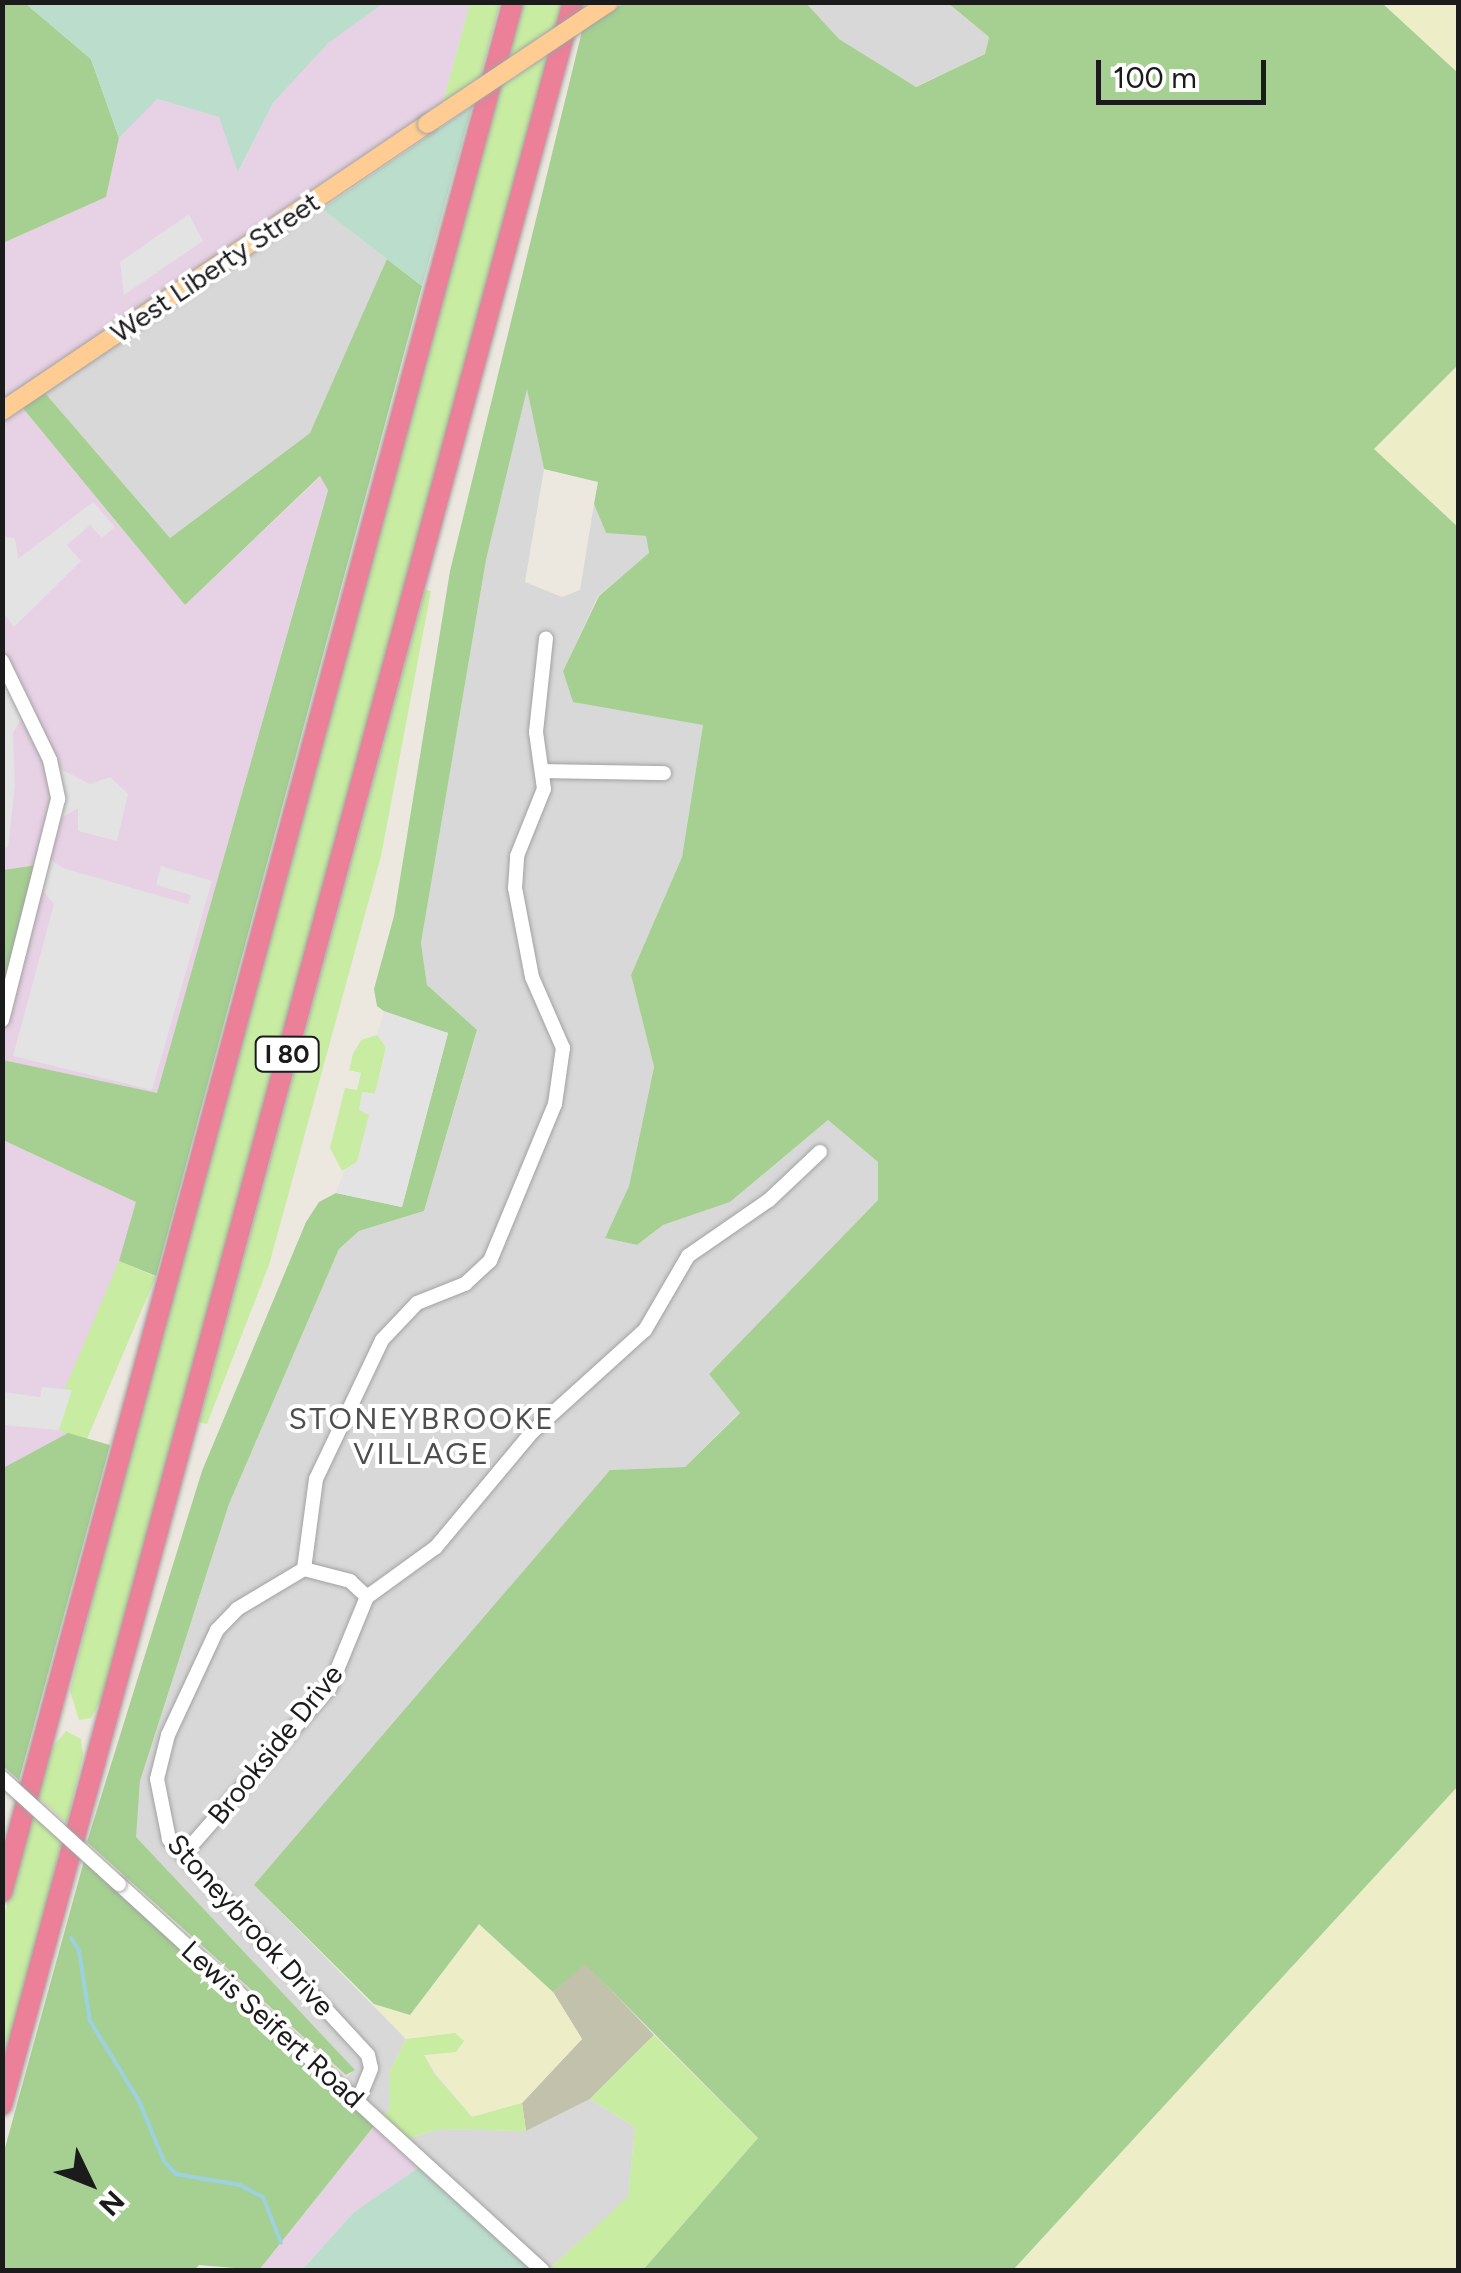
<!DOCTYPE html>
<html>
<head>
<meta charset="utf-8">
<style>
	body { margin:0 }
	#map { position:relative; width:1461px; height:2273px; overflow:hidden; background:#ede8df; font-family:Figtree,sans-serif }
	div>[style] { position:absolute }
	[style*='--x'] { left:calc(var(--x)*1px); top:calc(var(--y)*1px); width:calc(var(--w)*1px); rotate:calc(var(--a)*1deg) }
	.residential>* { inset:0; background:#d9d8d8 }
	.industrial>* { inset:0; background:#e7d1e4 }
	.construction>* { inset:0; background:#c2c1ab }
	.farmland>* { inset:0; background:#edeec8 }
	.grass>* { inset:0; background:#c8eca1; transform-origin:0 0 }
	.forest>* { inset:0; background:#a5d091 }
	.wetland>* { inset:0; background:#bdc }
	.parking>* { inset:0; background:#e3e3e3 }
	.stream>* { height:4px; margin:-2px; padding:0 2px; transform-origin:2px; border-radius:2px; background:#9cd2df }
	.roads { filter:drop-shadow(0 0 2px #a2a2a2) drop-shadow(0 0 2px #a2a2a2) }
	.minor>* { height:14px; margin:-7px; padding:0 7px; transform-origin:7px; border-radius:7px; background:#fff }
	.major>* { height:18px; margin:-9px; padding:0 9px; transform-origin:9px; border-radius:9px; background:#ffcd93 }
	.highway>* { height:20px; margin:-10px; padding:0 10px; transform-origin:10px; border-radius:10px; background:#eb8098 }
	.bridges { filter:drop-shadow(0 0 2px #a2a2a2) drop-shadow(0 0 2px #a2a2a2) }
	.minor-bridge>* { height:14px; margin:-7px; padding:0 7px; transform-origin:7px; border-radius:7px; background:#fff }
	.major-bridge>* { height:18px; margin:-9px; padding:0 9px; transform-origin:9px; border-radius:9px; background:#ffcd93 }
	span { translate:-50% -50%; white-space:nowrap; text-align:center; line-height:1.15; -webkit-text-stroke:8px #fff; paint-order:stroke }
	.shield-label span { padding:2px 8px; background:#fff; border:2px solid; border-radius:8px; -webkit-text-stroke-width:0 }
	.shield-label { font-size:25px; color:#1b1b1b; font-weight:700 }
	.street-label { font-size:28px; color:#1b1b1b }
	.neighbourhood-label { font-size:30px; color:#4e4e4e; letter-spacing:2.5px }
	.frame { position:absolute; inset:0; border:5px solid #1b1b1b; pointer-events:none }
	.north { position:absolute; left:40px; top:2133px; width:100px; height:100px; -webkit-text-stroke:8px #fff; paint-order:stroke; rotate:133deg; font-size:28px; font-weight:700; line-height:40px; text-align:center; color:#1b1b1b }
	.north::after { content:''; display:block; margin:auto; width:35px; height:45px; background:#1b1b1b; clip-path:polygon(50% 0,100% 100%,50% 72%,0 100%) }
	.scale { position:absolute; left:1096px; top:60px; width:170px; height:45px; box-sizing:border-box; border:5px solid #1b1b1b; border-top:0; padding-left:12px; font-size:30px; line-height:35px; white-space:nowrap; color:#1b1b1b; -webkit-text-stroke:8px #fff; paint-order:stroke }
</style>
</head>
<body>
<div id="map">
	<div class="residential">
		<i style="clip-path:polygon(806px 3px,948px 3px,989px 37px,985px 54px,915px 87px,839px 39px)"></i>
		<i style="clip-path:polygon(322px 209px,387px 259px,340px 376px,310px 433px,170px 538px,39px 386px,217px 265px)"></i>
		<i style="clip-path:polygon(527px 387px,544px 469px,525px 582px,562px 597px,580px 590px,594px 504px,606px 533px,646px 536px,649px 554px,598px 596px,563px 671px,703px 725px,682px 857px,631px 975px,654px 1067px,629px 1186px,605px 1238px,637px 1245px,663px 1225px,730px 1202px,828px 1120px,878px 1162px,878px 1200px,709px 1374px,740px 1412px,685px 1467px,610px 1470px,255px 1886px,406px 2039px,390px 2071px,390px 2109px,379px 2120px,340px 2085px,354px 2069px,135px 1837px,140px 1781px,229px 1504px,339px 1249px,359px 1231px,424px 1211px,477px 1031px,427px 985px,421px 943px,486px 560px)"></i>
		<i style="clip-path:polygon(590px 2099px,635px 2127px,628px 2198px,548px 2270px,400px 2141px,439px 2129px,526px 2131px)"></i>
	</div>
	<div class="industrial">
		<i style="clip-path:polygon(384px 3px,470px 3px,443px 102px,221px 251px,217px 265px,17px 401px,185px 605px,321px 476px,328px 489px,157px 1094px,3px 1060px,3px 1019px,43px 864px,3px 870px,3px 243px,106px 197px,119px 138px,156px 99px,220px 117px,239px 171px,273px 103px,328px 42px)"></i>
		<i style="clip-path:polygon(3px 1140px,137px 1202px,68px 1433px,3px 1468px)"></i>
		<i style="clip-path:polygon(379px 2120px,425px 2163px,354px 2212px,302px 2270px,259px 2270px)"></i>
	</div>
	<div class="construction">
		<i style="clip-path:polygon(585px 1963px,654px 2035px,590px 2099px,526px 2131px,522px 2103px,582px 2039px,553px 1992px)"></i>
	</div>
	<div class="farmland">
		<i style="clip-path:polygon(1382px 3px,1458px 3px,1458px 73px)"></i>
		<i style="clip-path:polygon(1458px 365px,1458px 527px,1373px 449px)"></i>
		<i style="clip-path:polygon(1458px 1786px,1458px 2270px,1013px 2270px)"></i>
		<i style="clip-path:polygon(479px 1924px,553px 1992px,582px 2039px,522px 2103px,472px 2117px,423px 2055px,456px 2052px,455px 2033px,406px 2039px,374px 2004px,410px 2015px)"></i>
	</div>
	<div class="grass">
		<i style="clip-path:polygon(470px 3px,500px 3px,480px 77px,443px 102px)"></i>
		<i style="clip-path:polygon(522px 3px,563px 3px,555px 27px,507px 59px)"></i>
		<i style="clip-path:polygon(549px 54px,107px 1689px,91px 1718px,79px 1720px,70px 1691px,121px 1482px,496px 90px)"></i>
		<i style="clip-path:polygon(425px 590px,431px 591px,381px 856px,269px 1265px,207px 1424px,199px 1422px)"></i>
		<i style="clip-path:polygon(377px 1035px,386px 1047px,375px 1094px,363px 1092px,370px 1114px,357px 1162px,342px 1171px,330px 1148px,345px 1088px,357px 1090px,361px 1073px,349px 1070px,353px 1054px,361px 1040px)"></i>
		<i style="left:119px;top:1261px;width:40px;height:179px;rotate:23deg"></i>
		<i style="clip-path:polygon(66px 1731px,81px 1739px,83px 1755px,67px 1823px,37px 1796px,51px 1749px)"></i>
		<i style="clip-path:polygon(31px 1812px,62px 1840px,3px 2079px,3px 1919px)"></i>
		<i style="clip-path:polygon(455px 2033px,464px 2041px,456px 2052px,424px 2055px,435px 2074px,472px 2117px,522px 2103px,526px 2131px,439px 2129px,400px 2141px,379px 2120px,390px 2109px,390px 2071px,406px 2039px)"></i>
		<i style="clip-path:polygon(654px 2035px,758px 2138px,643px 2270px,548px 2270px,628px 2197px,635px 2127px,590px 2099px)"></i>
	</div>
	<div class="forest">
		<i style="clip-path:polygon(3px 3px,25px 3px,91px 59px,119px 138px,106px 197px,3px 243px)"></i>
		<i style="clip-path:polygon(624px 3px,806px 3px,839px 39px,916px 87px,985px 54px,989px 37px,948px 3px,1382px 3px,1458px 73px,1458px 365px,1374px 449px,1458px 527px,1458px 1786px,1013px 2270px,643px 2270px,758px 2138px,585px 1964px,553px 1992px,479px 1924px,410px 2015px,374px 2004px,254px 1885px,610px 1470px,685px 1467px,740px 1413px,709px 1374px,878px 1200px,878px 1162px,828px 1120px,730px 1202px,663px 1225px,637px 1245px,605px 1238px,629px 1186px,654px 1067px,631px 975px,682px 857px,703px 725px,573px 702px,563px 671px,599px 596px,649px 553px,646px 536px,606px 533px,594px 504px,598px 482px,544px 469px,527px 389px,486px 560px,421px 943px,427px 985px,477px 1030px,424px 1211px,359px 1231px,339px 1249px,229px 1504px,140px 1781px,136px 1837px,355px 2070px,346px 2075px,87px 1842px,202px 1471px,306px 1222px,319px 1202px,336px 1193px,402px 1207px,448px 1033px,393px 1018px,377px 1006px,374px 989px,394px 916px,450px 571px,582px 31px)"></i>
		<i style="clip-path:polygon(387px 259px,422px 286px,156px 1276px,119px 1261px,136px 1202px,3px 1140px,3px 1060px,157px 1093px,328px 490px,320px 476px,185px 605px,17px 401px,39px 386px,170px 538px,310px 433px)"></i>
		<i style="clip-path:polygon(44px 864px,3px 1020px,3px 870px)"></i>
		<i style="clip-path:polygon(68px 1433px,110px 1445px,19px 1780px,3px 1766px,3px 1468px)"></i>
		<i style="clip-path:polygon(84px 1861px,374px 2126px,259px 2270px,199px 2265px,194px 2270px,3px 2270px,3px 2155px)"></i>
	</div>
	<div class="wetland">
		<i style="clip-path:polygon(25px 3px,384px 3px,328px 43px,273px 103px,238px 172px,219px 117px,157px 99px,119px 138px,91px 59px)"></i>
		<i style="clip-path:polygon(472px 106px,422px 286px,322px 209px)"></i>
		<i style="clip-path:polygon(425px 2163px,542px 2270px,302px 2270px,354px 2212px)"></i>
	</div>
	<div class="parking">
		<i style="clip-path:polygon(189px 214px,203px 241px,124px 295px,120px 262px)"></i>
		<i style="clip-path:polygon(93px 502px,115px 527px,102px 538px,90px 525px,67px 545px,81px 561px,14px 627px,3px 612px,3px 537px,15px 538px,18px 559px)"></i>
		<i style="clip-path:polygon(3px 662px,26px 710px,13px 733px,15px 786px,8px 847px,3px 848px)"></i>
		<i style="clip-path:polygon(52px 765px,90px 784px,110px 777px,128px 794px,117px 841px,78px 831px,78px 808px,54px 823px)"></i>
		<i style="clip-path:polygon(46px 856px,63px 868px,188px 904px,191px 895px,156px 885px,161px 866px,212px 881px,152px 1090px,13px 1056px,54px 904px,38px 885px)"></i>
		<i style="clip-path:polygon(384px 1011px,448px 1033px,402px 1207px,336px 1193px,344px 1171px,357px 1162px,369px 1115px,359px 1110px,362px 1092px,375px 1094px,383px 1064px,386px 1047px,377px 1035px)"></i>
		<i style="clip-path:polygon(42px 1387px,72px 1390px,59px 1430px,3px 1425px,3px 1392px,40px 1397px)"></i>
	</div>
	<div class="stream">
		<i style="--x:71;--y:1938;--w:15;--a:58"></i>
		<i style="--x:79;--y:1951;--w:71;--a:81.1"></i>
		<i style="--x:90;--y:2021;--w:94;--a:58.5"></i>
		<i style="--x:139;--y:2101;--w:65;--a:67.4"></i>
		<i style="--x:164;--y:2161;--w:18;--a:47"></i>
		<i style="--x:176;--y:2174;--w:65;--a:9.8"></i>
		<i style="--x:240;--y:2185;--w:26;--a:28"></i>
		<i style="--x:263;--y:2197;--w:49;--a:68.6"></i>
	</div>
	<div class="roads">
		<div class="minor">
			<i style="--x:2;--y:661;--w:110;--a:64.1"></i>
			<i style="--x:50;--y:760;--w:40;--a:78"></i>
			<i style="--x:58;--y:799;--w:228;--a:104.2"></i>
			<i style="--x:546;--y:771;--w:118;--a:1"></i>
			<i style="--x:304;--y:1569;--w:48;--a:14.6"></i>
			<i style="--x:350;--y:1581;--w:23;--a:43"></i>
			<i style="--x:183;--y:1855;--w:223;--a:-48.8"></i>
			<i style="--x:330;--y:1687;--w:97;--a:-67.7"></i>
			<i style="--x:367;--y:1597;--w:85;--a:-35.9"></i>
			<i style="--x:436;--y:1547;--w:150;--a:-50.1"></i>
			<i style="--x:532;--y:1432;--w:152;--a:-42.1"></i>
			<i style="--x:645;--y:1330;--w:86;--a:-59.8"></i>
			<i style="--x:688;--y:1256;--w:98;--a:-34.7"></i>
			<i style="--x:769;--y:1200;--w:70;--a:-43.3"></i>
			<i style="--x:119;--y:1884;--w:573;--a:42.38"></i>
			<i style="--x:358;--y:2101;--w:35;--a:-68"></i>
			<i style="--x:371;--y:2068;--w:13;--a:-103"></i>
			<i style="--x:368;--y:2055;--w:294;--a:-132.7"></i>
			<i style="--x:169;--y:1839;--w:61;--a:-101.3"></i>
			<i style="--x:157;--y:1779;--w:45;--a:-76"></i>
			<i style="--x:168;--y:1735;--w:116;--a:-65"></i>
			<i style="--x:217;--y:1630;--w:29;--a:-46"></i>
			<i style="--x:237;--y:1609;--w:78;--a:-30.8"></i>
			<i style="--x:304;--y:1569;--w:91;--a:-82.4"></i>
			<i style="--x:316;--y:1479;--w:154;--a:-64.6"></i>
			<i style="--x:382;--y:1340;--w:51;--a:-46.6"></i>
			<i style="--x:417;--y:1303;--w:52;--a:-21.6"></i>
			<i style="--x:465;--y:1284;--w:34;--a:-43"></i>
			<i style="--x:490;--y:1261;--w:170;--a:-67.5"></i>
			<i style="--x:555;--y:1104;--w:57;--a:-81.9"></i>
			<i style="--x:563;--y:1048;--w:77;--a:-113.6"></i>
			<i style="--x:532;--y:977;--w:91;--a:-100.8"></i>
			<i style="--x:515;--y:888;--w:32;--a:-86"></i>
			<i style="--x:517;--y:856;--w:72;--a:-68.1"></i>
			<i style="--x:544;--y:789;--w:58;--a:-98"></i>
			<i style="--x:536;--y:732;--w:94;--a:-83.9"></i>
		</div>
		<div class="major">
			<i style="--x:2;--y:411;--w:513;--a:-34.03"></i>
		</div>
		<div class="highway">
			<i style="--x:2;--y:1892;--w:1958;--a:-74.87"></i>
			<i style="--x:2;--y:2105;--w:2179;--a:-74.81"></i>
		</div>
	</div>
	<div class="bridges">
		<div class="minor-bridge">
			<i style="--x:2;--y:1778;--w:158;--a:42.2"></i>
		</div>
		<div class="major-bridge">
			<i style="--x:427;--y:124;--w:219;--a:-33.8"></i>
		</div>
	</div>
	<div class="shield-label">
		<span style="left:287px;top:1054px">I 80</span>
	</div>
	<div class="street-label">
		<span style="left:215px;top:267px;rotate:-34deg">West Liberty Street</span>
		<span style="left:275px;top:1744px;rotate:-51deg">Brookside Drive</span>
		<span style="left:251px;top:1925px;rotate:48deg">Stoneybrook Drive</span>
		<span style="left:273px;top:2024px;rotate:42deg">Lewis Seifert Road</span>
	</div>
	<div class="neighbourhood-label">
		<span style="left:422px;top:1436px">STONEYBROOKE<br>VILLAGE</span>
	</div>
	<div class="frame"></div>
	<div class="north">N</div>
	<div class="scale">100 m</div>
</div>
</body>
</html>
